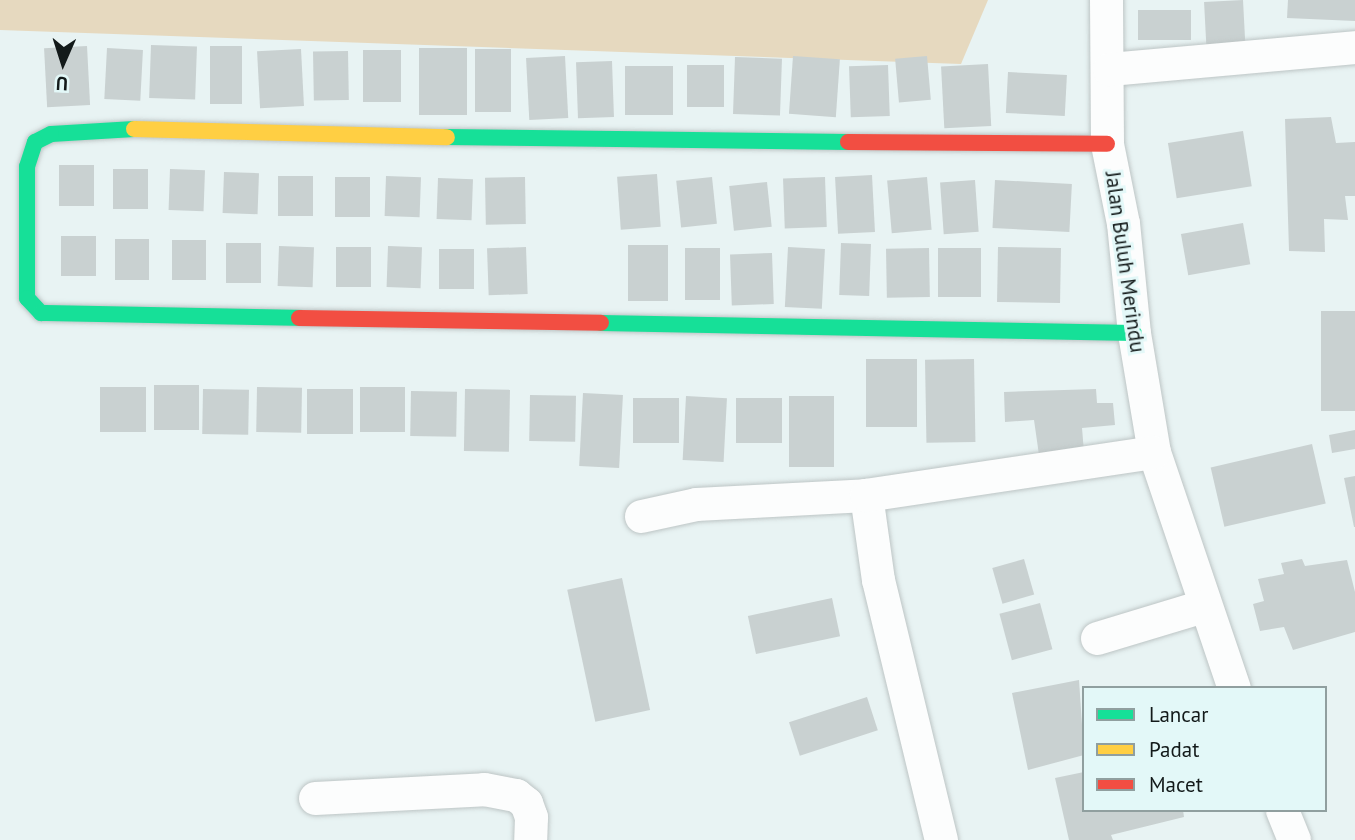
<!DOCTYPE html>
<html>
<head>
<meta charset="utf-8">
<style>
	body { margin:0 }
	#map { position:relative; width:1355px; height:840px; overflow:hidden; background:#e8f3f3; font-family:"PT Sans",sans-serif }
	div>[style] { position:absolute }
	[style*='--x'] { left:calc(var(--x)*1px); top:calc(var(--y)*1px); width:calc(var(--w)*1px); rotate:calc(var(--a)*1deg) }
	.green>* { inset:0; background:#e6d9bf }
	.building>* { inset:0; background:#c9d1d1; transform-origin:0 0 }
	.roads { filter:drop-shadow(0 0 2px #bdc5c5) drop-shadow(0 0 2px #bdc5c5) }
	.street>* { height:33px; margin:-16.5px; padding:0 16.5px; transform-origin:16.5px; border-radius:16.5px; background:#fcfdfd }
	.fast>* { height:16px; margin:-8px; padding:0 8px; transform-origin:8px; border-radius:8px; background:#16e098 }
	.slow>* { height:16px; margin:-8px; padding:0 8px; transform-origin:8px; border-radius:8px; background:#ffcf43 }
	.jam>* { height:16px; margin:-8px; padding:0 8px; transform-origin:8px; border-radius:8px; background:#f24e42 }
	span { translate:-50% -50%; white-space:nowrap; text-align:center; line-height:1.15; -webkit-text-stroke:6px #e3f8f8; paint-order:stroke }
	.street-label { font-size:21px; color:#131a1a }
	.legend { position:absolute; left:1082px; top:686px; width:245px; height:126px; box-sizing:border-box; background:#e3f8f8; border:2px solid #909f9f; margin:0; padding:9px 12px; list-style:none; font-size:21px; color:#131a1a }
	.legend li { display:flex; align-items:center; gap:14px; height:35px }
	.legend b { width:35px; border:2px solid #909f9f }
	.north { position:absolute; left:28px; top:28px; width:70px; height:70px; -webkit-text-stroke:5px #e3f8f8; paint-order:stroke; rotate:183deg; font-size:19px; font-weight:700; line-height:28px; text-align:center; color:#131a1a }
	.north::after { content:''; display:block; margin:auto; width:24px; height:32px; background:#131a1a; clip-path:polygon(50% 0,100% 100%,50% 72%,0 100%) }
</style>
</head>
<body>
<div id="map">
	<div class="green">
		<i style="clip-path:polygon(0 0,988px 0,961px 64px,0 30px)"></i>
	</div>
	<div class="building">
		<i style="left:1243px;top:0;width:52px;height:39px;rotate:87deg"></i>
		<i style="clip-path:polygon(1288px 0,1355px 0,1355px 21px,1287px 18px)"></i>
		<i style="left:1191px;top:10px;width:30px;height:53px;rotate:90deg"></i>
		<i style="left:151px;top:45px;width:46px;height:53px;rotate:2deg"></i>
		<i style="left:87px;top:46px;width:59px;height:43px;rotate:87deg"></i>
		<i style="left:210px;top:46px;width:32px;height:58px"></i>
		<i style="left:107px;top:48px;width:36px;height:51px;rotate:3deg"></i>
		<i style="left:419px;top:48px;width:48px;height:67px"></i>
		<i style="left:301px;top:49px;width:57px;height:44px;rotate:87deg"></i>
		<i style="left:475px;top:49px;width:36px;height:63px"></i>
		<i style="left:363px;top:50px;width:38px;height:52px"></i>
		<i style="left:348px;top:51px;width:49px;height:35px;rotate:89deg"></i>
		<i style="left:565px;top:56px;width:62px;height:39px;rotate:87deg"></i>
		<i style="left:793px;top:56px;width:47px;height:58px;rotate:4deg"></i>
		<i style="left:927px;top:56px;width:44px;height:32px;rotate:85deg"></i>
		<i style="left:735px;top:57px;width:47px;height:57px;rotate:2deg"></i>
		<i style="left:612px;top:61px;width:56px;height:36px;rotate:88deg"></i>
		<i style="left:988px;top:64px;width:62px;height:47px;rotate:87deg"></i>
		<i style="left:687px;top:65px;width:37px;height:42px"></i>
		<i style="left:888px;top:65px;width:51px;height:39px;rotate:88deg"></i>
		<i style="left:625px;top:66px;width:48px;height:49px"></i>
		<i style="left:1008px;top:72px;width:59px;height:41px;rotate:3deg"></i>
		<i style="clip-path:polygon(1331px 117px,1336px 143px,1355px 142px,1355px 196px,1345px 196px,1348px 220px,1324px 219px,1325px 252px,1289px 251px,1285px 119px)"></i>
		<i style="left:1243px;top:131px;width:56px;height:76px;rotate:81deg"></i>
		<i style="left:59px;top:165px;width:35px;height:41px"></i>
		<i style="left:113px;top:169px;width:35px;height:40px"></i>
		<i style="left:170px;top:169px;width:35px;height:41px;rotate:2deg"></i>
		<i style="left:224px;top:172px;width:35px;height:41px;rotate:2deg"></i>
		<i style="left:657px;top:174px;width:53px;height:40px;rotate:86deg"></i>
		<i style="left:872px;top:175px;width:57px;height:37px;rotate:87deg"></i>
		<i style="left:278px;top:176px;width:35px;height:40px"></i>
		<i style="left:386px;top:176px;width:35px;height:40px;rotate:2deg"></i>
		<i style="left:335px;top:177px;width:35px;height:40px"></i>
		<i style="left:525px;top:177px;width:47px;height:40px;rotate:89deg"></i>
		<i style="left:712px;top:177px;width:47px;height:36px;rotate:84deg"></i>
		<i style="left:825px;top:177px;width:50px;height:42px;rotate:88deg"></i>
		<i style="left:927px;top:177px;width:53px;height:40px;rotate:85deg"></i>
		<i style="left:438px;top:178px;width:35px;height:41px;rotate:2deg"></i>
		<i style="left:975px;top:180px;width:52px;height:35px;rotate:86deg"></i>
		<i style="left:995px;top:180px;width:77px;height:48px;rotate:3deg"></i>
		<i style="left:767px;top:182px;width:45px;height:38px;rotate:84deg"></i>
		<i style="left:1243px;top:223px;width:42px;height:63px;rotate:80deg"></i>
		<i style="left:61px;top:236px;width:35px;height:40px"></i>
		<i style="left:115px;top:239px;width:34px;height:41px"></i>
		<i style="left:172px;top:240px;width:34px;height:40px"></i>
		<i style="left:226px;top:243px;width:35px;height:40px"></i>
		<i style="left:841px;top:243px;width:30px;height:52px;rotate:2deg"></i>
		<i style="left:628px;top:245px;width:40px;height:56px"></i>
		<i style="left:279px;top:246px;width:35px;height:40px;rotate:2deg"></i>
		<i style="left:388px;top:246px;width:34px;height:41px;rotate:2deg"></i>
		<i style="left:336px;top:247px;width:35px;height:40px"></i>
		<i style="left:526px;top:247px;width:47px;height:39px;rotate:88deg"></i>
		<i style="left:788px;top:247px;width:37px;height:60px;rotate:3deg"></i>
		<i style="left:998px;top:247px;width:63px;height:55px;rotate:1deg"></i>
		<i style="left:685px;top:248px;width:35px;height:52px"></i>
		<i style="left:929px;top:248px;width:49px;height:43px;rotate:89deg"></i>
		<i style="left:938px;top:248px;width:43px;height:49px"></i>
		<i style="left:439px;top:249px;width:35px;height:40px"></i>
		<i style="left:772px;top:253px;width:51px;height:42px;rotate:88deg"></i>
		<i style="left:1355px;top:311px;width:100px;height:34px;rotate:90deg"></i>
		<i style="left:866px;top:359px;width:51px;height:68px"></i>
		<i style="left:974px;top:359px;width:83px;height:49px;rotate:89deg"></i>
		<i style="left:154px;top:385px;width:45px;height:45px"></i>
		<i style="left:100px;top:387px;width:46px;height:45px"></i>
		<i style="left:257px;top:387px;width:45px;height:45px;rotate:1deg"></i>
		<i style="left:360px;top:387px;width:45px;height:45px"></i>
		<i style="left:203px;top:389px;width:46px;height:45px;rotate:1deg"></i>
		<i style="left:307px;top:389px;width:46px;height:45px"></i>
		<i style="left:465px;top:389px;width:45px;height:62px;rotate:1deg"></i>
		<i style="clip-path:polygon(1096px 389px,1097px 403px,1113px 403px,1115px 425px,1082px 428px,1084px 452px,1039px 455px,1034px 420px,1005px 422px,1004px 392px)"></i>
		<i style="left:411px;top:391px;width:46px;height:45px;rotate:1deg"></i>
		<i style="left:583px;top:393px;width:40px;height:73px;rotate:3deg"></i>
		<i style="left:530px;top:395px;width:46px;height:46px;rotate:1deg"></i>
		<i style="left:686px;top:396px;width:41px;height:64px;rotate:3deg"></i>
		<i style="left:789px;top:396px;width:45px;height:71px"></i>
		<i style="left:633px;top:398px;width:46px;height:45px"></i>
		<i style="left:736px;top:398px;width:46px;height:45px"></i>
		<i style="clip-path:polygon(1355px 430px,1355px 449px,1332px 453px,1329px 435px)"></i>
		<i style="left:1312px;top:444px;width:61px;height:104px;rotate:77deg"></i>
		<i style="clip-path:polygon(1355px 476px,1355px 527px,1354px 527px,1344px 478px)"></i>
		<i style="left:1024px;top:559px;width:37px;height:33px;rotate:74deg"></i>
		<i style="clip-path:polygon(1302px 559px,1305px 566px,1347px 560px,1355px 592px,1355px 632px,1293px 650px,1284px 627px,1260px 631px,1253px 604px,1264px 601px,1258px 579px,1284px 574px,1281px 563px)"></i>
		<i style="left:622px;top:578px;width:135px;height:56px;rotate:78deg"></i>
		<i style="left:832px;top:598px;width:39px;height:86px;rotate:78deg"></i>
		<i style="left:1040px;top:603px;width:48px;height:42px;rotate:75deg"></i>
		<i style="clip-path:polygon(1079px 680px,1084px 755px,1028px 770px,1012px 693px)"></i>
		<i style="left:867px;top:697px;width:35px;height:82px;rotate:72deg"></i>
		<i style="clip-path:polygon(1084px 772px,1084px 810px,1183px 810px,1184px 817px,1111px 835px,1113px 840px,1069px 840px,1055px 778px)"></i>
	</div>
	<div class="roads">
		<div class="street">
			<i style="--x:1106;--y:0;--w:144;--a:89.6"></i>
			<i style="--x:1107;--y:144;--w:81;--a:78.6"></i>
			<i style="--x:1123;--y:223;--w:111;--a:84.3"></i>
			<i style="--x:1134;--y:333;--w:121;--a:80.5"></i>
			<i style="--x:1154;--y:452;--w:249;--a:71.3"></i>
			<i style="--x:1109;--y:69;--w:247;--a:-5.1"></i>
			<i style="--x:641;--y:516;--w:56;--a:-12.3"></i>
			<i style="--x:696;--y:504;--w:170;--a:-3"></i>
			<i style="--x:1097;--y:638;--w:111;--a:-16.8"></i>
			<i style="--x:315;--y:798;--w:169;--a:-3"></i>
			<i style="--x:484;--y:789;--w:33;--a:11"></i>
			<i style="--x:516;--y:795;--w:13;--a:39"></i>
			<i style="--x:526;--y:803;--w:15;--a:70"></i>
			<i style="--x:531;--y:817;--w:23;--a:92"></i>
			<i style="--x:1282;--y:810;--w:32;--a:68"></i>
			<i style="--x:941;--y:840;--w:268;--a:-103.6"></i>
			<i style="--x:878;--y:580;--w:86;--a:-98"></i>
			<i style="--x:866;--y:495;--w:291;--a:-8.5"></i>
		</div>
		<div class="fast">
			<i style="--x:134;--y:129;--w:83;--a:176.6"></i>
			<i style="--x:51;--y:134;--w:18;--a:153"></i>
			<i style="--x:35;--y:142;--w:26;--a:108"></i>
			<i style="--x:27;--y:167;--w:131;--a:90"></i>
			<i style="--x:27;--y:298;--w:21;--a:47"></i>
			<i style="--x:41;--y:313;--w:258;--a:1.1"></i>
			<i style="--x:447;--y:137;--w:401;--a:0.7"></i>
			<i style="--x:601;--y:323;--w:533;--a:1.07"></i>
		</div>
		<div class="slow">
			<i style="--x:134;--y:129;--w:313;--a:1.5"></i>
		</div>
		<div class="jam">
			<i style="--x:848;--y:142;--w:259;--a:0.4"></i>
			<i style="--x:299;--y:318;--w:302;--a:0.9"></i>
		</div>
	</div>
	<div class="street-label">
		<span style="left:1125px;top:262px;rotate:82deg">Jalan Buluh Merindu</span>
	</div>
	<ul class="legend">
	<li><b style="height:9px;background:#16e098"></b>Lancar</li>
	<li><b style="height:9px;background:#ffcf43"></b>Padat</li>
	<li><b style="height:9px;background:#f24e42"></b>Macet</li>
	</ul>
	<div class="north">U</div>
</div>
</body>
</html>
